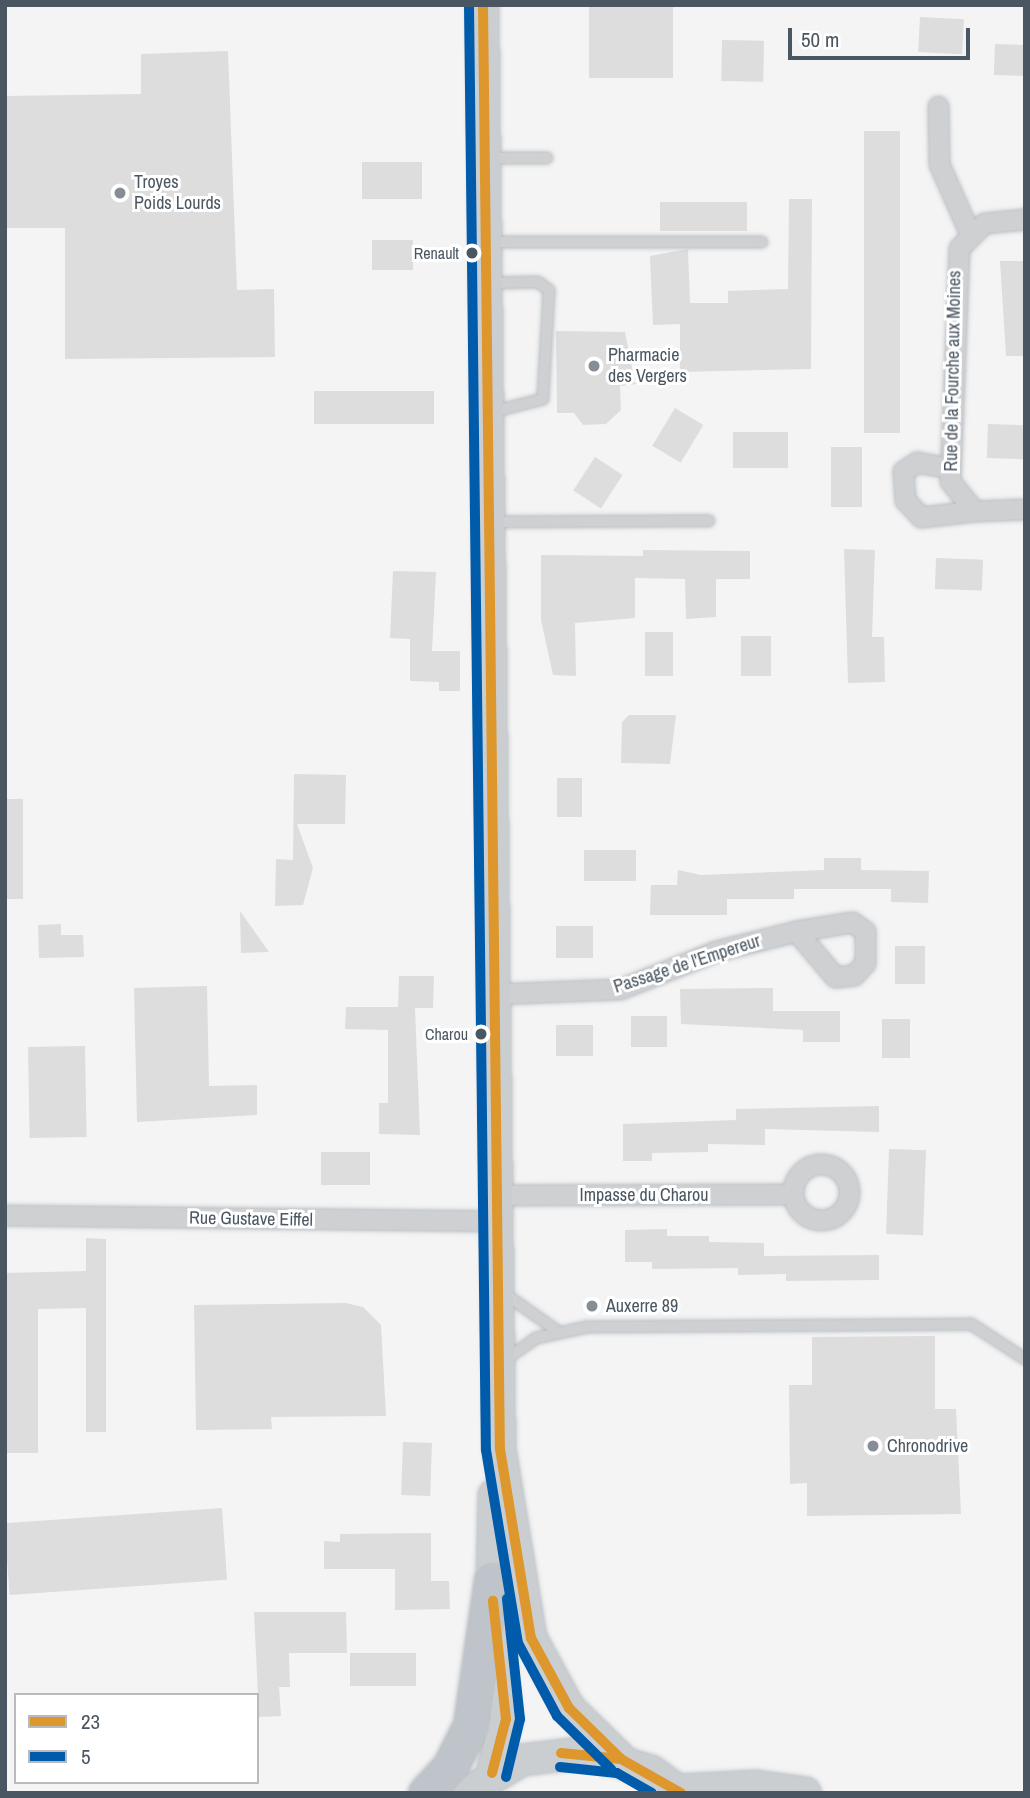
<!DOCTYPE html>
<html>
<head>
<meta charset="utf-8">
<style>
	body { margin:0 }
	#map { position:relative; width:1030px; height:1798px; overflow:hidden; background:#f4f4f4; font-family:"Archivo Narrow",sans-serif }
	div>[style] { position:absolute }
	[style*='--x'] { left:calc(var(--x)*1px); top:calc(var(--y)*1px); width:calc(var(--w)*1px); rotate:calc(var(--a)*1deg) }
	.building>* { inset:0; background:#ddddde; transform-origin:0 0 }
	.roads { filter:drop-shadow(0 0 2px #b9bec3) drop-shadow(0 0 2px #b9bec3) }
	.lane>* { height:10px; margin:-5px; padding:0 5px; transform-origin:5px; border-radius:5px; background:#ced0d2 }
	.street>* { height:19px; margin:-9.5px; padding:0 9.5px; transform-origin:9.5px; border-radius:9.5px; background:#ced0d2 }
	.street>.ring { margin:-9.5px; padding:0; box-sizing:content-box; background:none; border:19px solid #ced0d2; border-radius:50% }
	.primary>* { height:30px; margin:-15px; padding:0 15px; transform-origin:15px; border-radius:15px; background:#caced1 }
	.highway>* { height:35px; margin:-17.5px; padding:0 17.5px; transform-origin:17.5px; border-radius:17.5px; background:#bec4c9 }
	.bus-1>* { height:10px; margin:-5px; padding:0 5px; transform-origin:5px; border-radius:5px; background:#dd972d }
	.bus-2>* { height:10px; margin:-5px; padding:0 5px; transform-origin:5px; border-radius:5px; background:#005baa }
	.dots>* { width:19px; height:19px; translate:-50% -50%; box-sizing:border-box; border:4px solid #fff; border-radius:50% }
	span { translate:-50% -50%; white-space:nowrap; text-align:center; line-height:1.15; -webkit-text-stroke:6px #fff; paint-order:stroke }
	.bus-label { font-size:16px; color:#4a5661 }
	.right { translate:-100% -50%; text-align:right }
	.poi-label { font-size:18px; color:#4a5661 }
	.left { translate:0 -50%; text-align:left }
	.street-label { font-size:18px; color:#4a5661 }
	.frame { position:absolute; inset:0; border:7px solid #4a5661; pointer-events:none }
	.legend { position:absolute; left:14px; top:1693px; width:245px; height:91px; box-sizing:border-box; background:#fff; border:2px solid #b7bbc0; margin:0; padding:9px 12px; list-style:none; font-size:21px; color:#4a5661 }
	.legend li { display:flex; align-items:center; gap:14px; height:35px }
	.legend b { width:35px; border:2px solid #b7bbc0 }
	.scale { position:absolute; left:788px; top:28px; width:182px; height:32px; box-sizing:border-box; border:4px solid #4a5661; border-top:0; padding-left:9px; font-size:21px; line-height:24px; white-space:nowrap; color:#4a5661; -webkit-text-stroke:5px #fff; paint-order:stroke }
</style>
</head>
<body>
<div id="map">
	<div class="building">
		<i style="left:589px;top:5px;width:84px;height:73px"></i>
		<i style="left:920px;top:17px;width:44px;height:35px;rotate:3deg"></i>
		<i style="left:722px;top:40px;width:42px;height:41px;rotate:1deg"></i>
		<i style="left:995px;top:44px;width:30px;height:31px;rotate:2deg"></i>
		<i style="clip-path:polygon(228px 51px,237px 290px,274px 289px,275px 357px,65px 359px,65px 228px,5px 228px,5px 96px,141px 94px,141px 54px)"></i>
		<i style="left:864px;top:131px;width:36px;height:302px"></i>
		<i style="left:422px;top:162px;width:37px;height:60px;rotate:90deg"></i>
		<i style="clip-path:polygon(789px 199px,812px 199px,811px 369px,680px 372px,680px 324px,653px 325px,650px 256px,688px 249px,690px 303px,728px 303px,728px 291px,788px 289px)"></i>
		<i style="left:747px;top:202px;width:29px;height:87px;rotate:90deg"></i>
		<i style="left:413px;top:240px;width:30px;height:41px;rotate:90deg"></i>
		<i style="clip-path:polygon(1000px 261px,1025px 261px,1025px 356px,1006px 356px)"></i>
		<i style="clip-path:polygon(556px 331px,625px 332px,633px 373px,620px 373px,637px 384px,620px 386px,621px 410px,606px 424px,583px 425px,574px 413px,557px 413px)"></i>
		<i style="left:314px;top:391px;width:120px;height:33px"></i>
		<i style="left:675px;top:408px;width:33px;height:44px;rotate:31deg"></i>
		<i style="left:988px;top:424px;width:37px;height:34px;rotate:2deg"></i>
		<i style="left:788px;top:432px;width:36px;height:55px;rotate:90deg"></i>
		<i style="left:831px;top:447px;width:31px;height:60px"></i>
		<i style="left:595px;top:457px;width:33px;height:40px;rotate:33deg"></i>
		<i style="clip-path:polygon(844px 549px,875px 550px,872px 637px,884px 637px,885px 682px,848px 683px)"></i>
		<i style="clip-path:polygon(643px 550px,750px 551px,750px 579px,716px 579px,716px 617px,686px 619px,685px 579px,635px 578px,635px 618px,575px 623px,576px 676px,553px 675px,541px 620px,541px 555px,643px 556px)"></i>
		<i style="left:936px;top:558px;width:47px;height:31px;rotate:2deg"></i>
		<i style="clip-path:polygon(393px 571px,436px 572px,432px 651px,460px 651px,460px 691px,439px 691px,439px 682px,410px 681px,410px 639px,390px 638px)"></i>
		<i style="left:645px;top:632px;width:28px;height:44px"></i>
		<i style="left:741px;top:636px;width:30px;height:40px"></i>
		<i style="clip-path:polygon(629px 715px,676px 715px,670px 764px,621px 763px,622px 722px)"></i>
		<i style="clip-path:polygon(294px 774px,346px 775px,345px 824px,297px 824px,313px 868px,303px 905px,275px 906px,276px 859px,293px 860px)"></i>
		<i style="left:557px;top:778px;width:25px;height:39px"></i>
		<i style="left:5px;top:799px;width:18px;height:100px"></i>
		<i style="left:584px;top:850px;width:52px;height:31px"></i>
		<i style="clip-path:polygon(824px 858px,861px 858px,861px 870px,929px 871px,928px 903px,891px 902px,891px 889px,794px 889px,794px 899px,727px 899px,727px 915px,650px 915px,651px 885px,677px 885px,678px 870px,701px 875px,824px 870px)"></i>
		<i style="clip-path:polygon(240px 911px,269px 952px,241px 953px)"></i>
		<i style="clip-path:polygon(61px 924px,61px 935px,83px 935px,84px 957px,39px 958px,38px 925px)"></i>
		<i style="left:593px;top:926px;width:32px;height:37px;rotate:90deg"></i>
		<i style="left:895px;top:946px;width:30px;height:38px"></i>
		<i style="clip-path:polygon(399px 976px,434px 976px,433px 1008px,415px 1008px,420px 1135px,379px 1134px,379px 1103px,388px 1103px,388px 1030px,345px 1029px,346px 1007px,398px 1007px)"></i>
		<i style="clip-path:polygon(207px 986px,209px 1086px,257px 1085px,257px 1115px,137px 1122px,134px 988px)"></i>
		<i style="clip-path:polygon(773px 988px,773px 1011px,840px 1011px,840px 1042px,803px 1042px,803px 1030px,681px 1024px,680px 989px)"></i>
		<i style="left:631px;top:1016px;width:36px;height:31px"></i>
		<i style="left:910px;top:1019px;width:39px;height:28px;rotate:90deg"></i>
		<i style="left:556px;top:1025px;width:37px;height:31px"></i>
		<i style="left:85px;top:1046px;width:91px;height:57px;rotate:89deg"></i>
		<i style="clip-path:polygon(879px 1106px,879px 1132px,765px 1129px,765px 1145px,708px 1144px,708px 1152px,652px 1153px,652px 1161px,623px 1161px,623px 1124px,736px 1120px,736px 1109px)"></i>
		<i style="left:889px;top:1149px;width:37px;height:85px;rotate:2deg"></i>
		<i style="left:321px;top:1152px;width:49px;height:33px"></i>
		<i style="clip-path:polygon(667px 1229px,667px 1236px,709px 1236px,709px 1242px,764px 1243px,764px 1256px,879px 1255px,879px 1280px,786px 1281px,786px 1274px,738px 1275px,738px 1268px,652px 1269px,652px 1262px,625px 1262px,625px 1230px)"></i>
		<i style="clip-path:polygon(86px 1238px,106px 1239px,106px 1432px,86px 1432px,86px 1308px,38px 1309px,38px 1453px,5px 1453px,5px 1273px,86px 1271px)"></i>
		<i style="clip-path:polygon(346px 1303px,363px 1307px,381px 1325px,386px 1416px,271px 1417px,272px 1429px,196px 1430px,194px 1305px)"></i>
		<i style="clip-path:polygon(935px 1336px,935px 1409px,956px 1409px,961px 1514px,807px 1516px,807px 1483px,790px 1484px,789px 1385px,812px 1385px,812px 1337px)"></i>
		<i style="left:403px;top:1442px;width:29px;height:53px;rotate:2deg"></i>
		<i style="left:222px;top:1508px;width:72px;height:218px;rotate:86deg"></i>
		<i style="clip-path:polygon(431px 1533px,431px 1581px,449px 1581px,450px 1609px,395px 1610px,395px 1569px,324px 1569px,324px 1541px,340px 1542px,340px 1534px)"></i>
		<i style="clip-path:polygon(254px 1612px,346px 1612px,347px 1653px,289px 1653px,290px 1687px,279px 1687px,281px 1716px,259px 1717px)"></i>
		<i style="left:350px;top:1653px;width:66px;height:33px"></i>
	</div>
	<div class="roads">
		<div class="lane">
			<i style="--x:488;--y:158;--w:59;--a:0"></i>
			<i style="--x:490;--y:242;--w:272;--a:0"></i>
			<i style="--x:490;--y:283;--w:48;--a:-1.2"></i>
			<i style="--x:538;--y:282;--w:14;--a:36"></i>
			<i style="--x:549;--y:290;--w:109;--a:93.2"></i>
			<i style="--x:543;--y:399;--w:53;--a:165.7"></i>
			<i style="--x:493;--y:522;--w:216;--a:-0.3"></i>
			<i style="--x:505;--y:1294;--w:62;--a:35.2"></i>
			<i style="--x:505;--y:1360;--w:38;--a:-35"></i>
			<i style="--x:536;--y:1338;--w:52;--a:-12.2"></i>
			<i style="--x:587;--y:1327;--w:384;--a:-0.4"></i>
			<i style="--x:971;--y:1324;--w:64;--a:32.9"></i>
		</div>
		<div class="street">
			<i style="--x:938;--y:106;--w:58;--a:89"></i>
			<i style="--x:939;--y:164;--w:77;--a:66.1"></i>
			<i style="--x:1025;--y:219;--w:41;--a:174.4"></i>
			<i style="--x:984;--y:223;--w:35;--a:135"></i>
			<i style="--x:959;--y:248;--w:233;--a:92.2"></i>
			<i style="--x:950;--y:481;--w:38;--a:51"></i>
			<i style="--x:974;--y:511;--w:51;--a:-2.2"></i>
			<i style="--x:950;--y:468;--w:34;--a:-170"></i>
			<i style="--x:917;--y:462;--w:17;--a:147"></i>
			<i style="--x:903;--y:471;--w:29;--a:86"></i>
			<i style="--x:905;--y:500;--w:23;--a:47"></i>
			<i style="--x:921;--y:517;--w:53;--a:-6.5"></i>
			<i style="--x:493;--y:994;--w:127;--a:-2.3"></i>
			<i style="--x:620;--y:989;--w:103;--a:-21.6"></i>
			<i style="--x:716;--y:951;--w:82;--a:-14"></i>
			<i style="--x:796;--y:931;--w:57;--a:-9.1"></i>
			<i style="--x:852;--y:922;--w:16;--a:35"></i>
			<i style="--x:865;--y:931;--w:32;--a:90"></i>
			<i style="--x:865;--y:963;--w:16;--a:133"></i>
			<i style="--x:854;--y:975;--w:19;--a:174"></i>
			<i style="--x:835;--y:977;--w:60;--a:-130.3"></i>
			<i class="ring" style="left:793px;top:1164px;width:37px;height:37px"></i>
			<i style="--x:496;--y:1195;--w:296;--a:-0.2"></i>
			<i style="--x:5;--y:1215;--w:491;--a:0.7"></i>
		</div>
		<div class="primary">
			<i style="--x:483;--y:5;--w:1444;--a:89.33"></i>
			<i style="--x:500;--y:1449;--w:192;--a:80.7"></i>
			<i style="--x:531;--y:1638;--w:80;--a:61.5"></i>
			<i style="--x:569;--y:1708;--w:73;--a:44.4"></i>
			<i style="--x:492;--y:1773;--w:56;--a:-75.5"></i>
			<i style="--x:506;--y:1719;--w:140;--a:-95.8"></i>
			<i style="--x:492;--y:1580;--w:85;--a:-88.7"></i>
			<i style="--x:678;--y:1790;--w:78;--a:-2.9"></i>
			<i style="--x:756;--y:1786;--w:50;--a:8"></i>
			<i style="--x:467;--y:1793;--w:64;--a:-31"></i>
			<i style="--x:522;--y:1760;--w:66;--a:-6.9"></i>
			<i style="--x:588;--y:1752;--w:66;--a:16.8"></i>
			<i style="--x:651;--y:1771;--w:37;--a:36"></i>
		</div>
		<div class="highway">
			<i style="--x:426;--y:1793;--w:35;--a:-47"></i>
			<i style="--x:450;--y:1767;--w:47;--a:-63.4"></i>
			<i style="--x:471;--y:1725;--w:147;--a:-81.8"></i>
		</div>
	</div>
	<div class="bus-1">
		<i style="--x:483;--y:5;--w:1444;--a:89.33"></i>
		<i style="--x:500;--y:1449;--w:192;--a:80.7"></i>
		<i style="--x:531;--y:1638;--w:80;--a:61.5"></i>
		<i style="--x:569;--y:1708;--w:73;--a:44.4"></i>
		<i style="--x:561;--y:1753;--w:60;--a:5.7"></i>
		<i style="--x:621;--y:1759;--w:69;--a:29.5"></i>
		<i style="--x:492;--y:1773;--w:56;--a:-75.5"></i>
		<i style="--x:506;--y:1719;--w:119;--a:-96.3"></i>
	</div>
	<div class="bus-2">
		<i style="--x:469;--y:5;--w:1445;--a:89.33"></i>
		<i style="--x:486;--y:1450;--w:196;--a:80.6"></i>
		<i style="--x:518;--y:1643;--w:83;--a:61.9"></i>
		<i style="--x:557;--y:1716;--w:76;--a:44.5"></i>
		<i style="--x:560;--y:1767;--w:57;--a:6"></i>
		<i style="--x:617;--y:1773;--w:40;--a:29.7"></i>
		<i style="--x:506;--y:1777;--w:60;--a:-76.4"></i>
		<i style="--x:520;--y:1719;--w:121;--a:-96.2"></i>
	</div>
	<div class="dots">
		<i style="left:120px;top:193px;background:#868d94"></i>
		<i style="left:472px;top:253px;background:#4a5661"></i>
		<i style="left:594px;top:366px;background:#868d94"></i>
		<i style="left:481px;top:1034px;background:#4a5661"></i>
		<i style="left:592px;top:1306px;background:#868d94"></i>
		<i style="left:873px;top:1446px;background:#868d94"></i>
	</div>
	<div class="bus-label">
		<span class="right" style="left:459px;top:253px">Renault</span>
		<span class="right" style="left:468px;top:1034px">Charou</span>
	</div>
	<div class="poi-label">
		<span class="left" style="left:134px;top:193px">Troyes<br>Poids Lourds</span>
		<span class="left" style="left:608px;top:366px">Pharmacie<br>des Vergers</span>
		<span class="left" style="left:606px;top:1306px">Auxerre 89</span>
		<span class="left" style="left:887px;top:1446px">Chronodrive</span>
	</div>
	<div class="street-label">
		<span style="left:953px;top:371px;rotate:-89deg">Rue de la Fourche aux Moines</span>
		<span style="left:687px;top:964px;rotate:-18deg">Passage de l'Empereur</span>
		<span style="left:644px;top:1195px">Impasse du Charou</span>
		<span style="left:251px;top:1219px;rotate:1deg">Rue Gustave Eiffel</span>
	</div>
	<div class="frame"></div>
	<ul class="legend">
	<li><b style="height:9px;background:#dd972d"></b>23</li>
	<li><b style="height:9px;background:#005baa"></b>5</li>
	</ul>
	<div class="scale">50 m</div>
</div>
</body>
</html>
